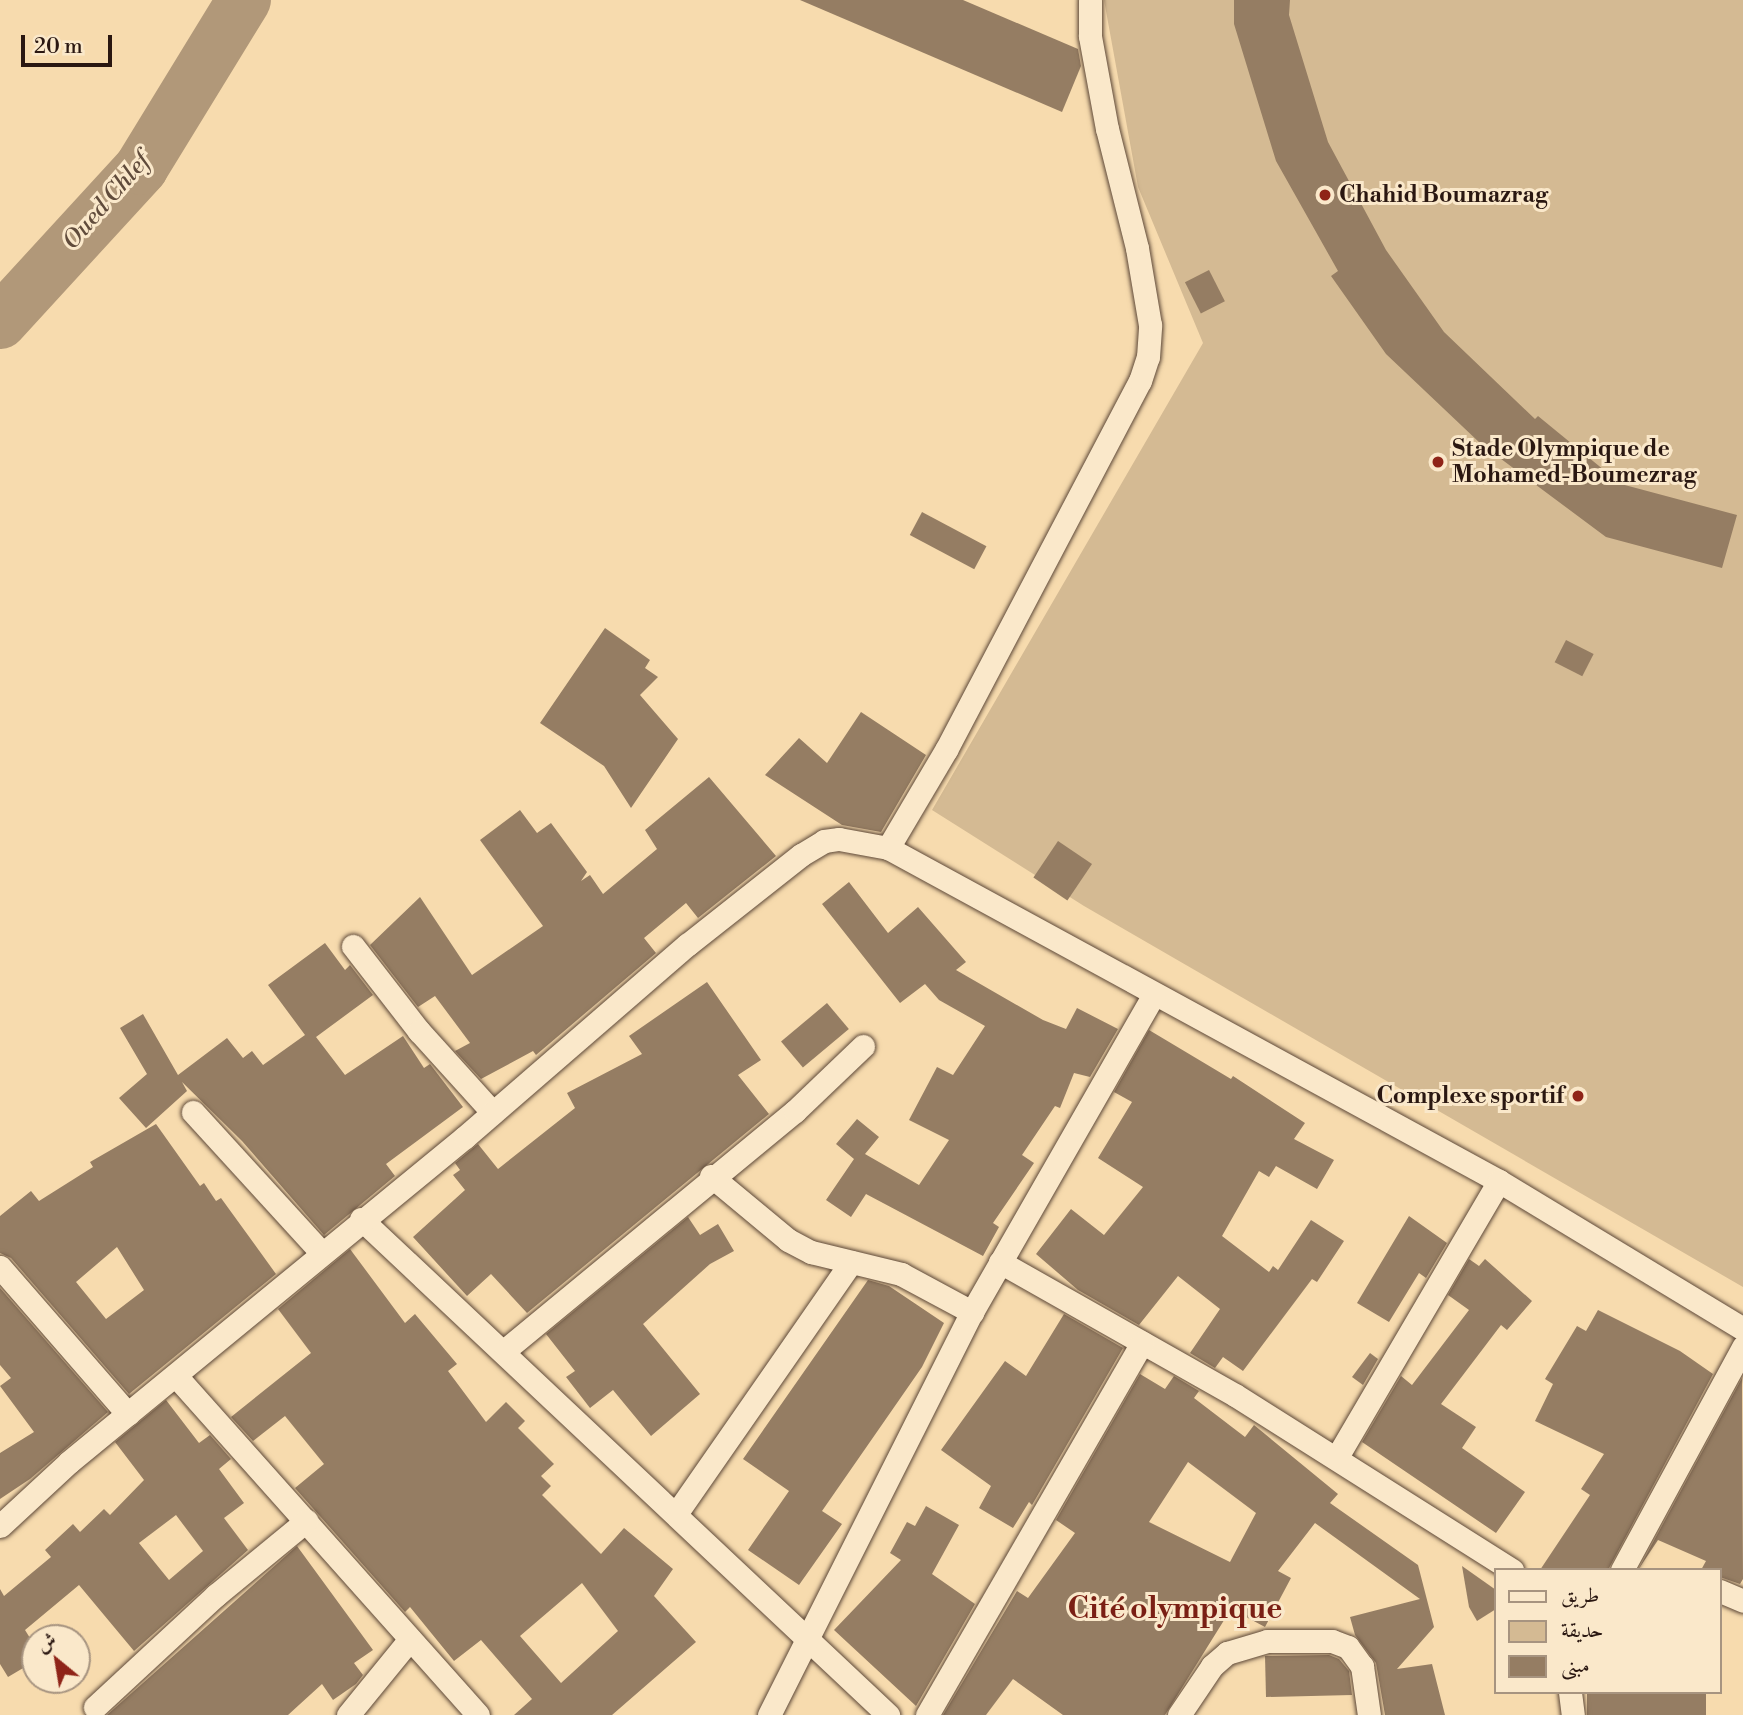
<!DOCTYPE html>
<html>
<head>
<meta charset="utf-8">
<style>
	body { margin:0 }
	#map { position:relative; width:1743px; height:1715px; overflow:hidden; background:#f7dbae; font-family:"Libre Bodoni",Amiri,serif }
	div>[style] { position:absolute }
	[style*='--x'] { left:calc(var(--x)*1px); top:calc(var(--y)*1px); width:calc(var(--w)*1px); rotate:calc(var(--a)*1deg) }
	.green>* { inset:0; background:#d4ba93 }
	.river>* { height:54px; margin:-27px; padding:0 27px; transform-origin:27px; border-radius:27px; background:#b19879 }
	.building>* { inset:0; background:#957d63; transform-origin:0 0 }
	.roads { filter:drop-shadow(0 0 2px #5d4838) drop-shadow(0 0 2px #5d4838) }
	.street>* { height:23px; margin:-11.5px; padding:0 11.5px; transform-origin:11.5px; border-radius:11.5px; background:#fae8ca }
	.dots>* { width:19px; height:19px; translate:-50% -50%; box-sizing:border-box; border:4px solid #fae8ca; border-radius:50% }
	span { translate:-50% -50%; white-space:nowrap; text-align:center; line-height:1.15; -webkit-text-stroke:6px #fae8ca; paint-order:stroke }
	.poi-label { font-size:23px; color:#2a1711; font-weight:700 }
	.left { translate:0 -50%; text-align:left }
	.right { translate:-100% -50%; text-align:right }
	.water-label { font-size:24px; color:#604b3b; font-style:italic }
	.district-label { font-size:30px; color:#7a1f14; font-weight:700 }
	.legend { position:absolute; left:1494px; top:1568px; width:228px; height:126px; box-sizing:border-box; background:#fae8ca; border:2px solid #a79480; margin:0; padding:9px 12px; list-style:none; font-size:21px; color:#2a1711 }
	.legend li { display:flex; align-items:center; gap:14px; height:35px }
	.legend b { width:35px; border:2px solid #a79480 }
	.north { position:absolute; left:21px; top:1624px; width:70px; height:70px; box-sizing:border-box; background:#fae8ca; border:2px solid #a79480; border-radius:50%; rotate:330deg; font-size:19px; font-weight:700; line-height:28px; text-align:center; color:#2a1711 }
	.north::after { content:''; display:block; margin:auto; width:24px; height:32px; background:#8f2418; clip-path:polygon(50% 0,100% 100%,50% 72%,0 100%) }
	.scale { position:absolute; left:21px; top:35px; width:91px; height:32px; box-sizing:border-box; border:4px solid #2a1711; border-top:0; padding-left:9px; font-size:21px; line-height:24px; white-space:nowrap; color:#2a1711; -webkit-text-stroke:5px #fae8ca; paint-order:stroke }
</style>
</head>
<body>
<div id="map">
	<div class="green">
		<i style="clip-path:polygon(1104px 0,1743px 0,1743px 1287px,1084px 906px,932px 810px,1203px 343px,1138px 187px)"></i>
	</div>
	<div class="river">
		<i style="--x:0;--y:322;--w:209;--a:-47.5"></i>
		<i style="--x:141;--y:168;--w:197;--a:-58.5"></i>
	</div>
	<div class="building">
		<i style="clip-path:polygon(800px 0,963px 0,1078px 49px,1081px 66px,1062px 112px)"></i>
		<i style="clip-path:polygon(1234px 0,1290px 0,1289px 15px,1328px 142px,1386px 250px,1444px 332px,1535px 419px,1538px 416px,1621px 484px,1737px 515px,1722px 568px,1606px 537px,1481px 444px,1386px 354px,1331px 276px,1338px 271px,1276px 161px,1234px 24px)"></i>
		<i style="left:1209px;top:270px;width:35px;height:27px;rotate:63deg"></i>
		<i style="left:922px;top:512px;width:73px;height:26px;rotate:28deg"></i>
		<i style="clip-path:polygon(605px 628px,650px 660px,645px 668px,658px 677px,640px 695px,678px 739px,631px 808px,604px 766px,540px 723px)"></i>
		<i style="left:1566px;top:640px;width:31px;height:25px;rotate:27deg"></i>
		<i style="clip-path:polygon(861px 712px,926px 755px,881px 832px,842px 825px,765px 775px,799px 738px,827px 763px)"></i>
		<i style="clip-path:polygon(709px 777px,776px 856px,698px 918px,686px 903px,644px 938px,656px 953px,536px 1055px,533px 1051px,481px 1079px,455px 1051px,470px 1043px,435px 996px,418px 1007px,370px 945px,420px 897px,472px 975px,543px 926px,480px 840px,520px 810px,537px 833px,551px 823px,587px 872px,581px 881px,590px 875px,603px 894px,657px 849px,645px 830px)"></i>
		<i style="left:1058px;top:841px;width:41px;height:44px;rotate:34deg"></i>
		<i style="clip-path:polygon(849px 882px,888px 933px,918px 907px,966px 962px,956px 970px,1043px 1020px,1066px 1029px,1077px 1008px,1118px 1029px,1090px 1077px,1074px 1073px,1060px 1108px,1055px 1106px,1022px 1155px,1034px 1163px,993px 1223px,999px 1227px,983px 1256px,866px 1194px,851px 1217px,826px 1200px,854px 1159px,836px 1144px,857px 1119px,879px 1137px,865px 1154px,919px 1185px,949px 1140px,909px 1120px,937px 1067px,953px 1075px,985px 1026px,939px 1000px,925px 984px,900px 1003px,822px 904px)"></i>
		<i style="clip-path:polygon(325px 943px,345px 970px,350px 965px,373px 995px,316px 1037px,345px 1075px,403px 1036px,424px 1068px,430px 1064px,463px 1107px,386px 1164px,395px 1176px,324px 1235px,242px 1141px,182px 1082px,187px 1091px,146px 1128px,119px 1098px,147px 1074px,120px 1028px,143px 1014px,178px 1075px,227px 1038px,243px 1058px,252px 1051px,263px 1065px,305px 1035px,268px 985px)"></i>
		<i style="clip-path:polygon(707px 982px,761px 1060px,738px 1075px,769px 1114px,527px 1313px,491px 1274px,467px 1296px,413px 1237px,465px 1190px,453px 1175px,460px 1170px,455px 1163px,478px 1144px,498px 1169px,575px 1108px,567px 1093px,642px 1054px,629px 1036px)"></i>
		<i style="left:827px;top:1003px;width:34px;height:60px;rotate:50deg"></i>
		<i style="clip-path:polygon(1149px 1030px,1231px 1079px,1233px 1076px,1305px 1123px,1294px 1139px,1334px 1160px,1317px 1189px,1276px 1166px,1269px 1177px,1259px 1171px,1222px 1236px,1269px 1272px,1273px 1266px,1278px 1270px,1311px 1220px,1344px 1241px,1317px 1282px,1312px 1279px,1243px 1371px,1223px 1357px,1215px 1368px,1190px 1353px,1220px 1309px,1178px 1276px,1139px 1325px,1078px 1290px,1036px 1254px,1071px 1209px,1104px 1235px,1143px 1187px,1098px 1158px,1132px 1102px,1114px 1092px)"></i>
		<i style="clip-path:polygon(evenodd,156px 1124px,200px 1186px,204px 1183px,216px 1201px,221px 1198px,276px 1274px,129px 1394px,11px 1258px,0 1253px,0 1216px,31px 1191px,39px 1201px,93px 1167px,90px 1162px,156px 1124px,117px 1247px,144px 1290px,106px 1319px,76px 1282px,117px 1247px)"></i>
		<i style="clip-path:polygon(1409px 1216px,1447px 1243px,1426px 1278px,1419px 1273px,1389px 1322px,1357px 1303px)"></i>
		<i style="clip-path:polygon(688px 1217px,700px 1235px,718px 1224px,734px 1251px,710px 1264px,643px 1324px,700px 1394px,651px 1436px,613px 1390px,590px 1408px,566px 1377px,575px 1371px,546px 1334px)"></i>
		<i style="clip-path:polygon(evenodd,350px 1249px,405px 1323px,415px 1314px,457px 1364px,448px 1371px,486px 1422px,506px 1402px,525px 1421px,518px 1428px,554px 1464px,541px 1476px,551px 1486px,542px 1495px,601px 1554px,624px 1528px,673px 1569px,654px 1596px,696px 1642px,612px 1715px,514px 1715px,532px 1699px,481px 1640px,454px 1661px,410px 1607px,405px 1612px,295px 1488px,324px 1464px,285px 1416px,253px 1441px,231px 1417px,311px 1353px,278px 1309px,350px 1249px,582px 1583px,618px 1631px,561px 1683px,520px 1636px,582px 1583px)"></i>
		<i style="clip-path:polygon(1469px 1259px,1479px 1266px,1485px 1259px,1532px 1301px,1507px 1330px,1501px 1325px,1441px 1404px,1476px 1427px,1462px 1448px,1525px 1492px,1496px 1533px,1362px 1442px,1401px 1376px,1412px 1385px,1469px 1310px,1448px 1295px)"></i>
		<i style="clip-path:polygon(868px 1280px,889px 1286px,944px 1323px,922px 1367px,822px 1511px,842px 1524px,799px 1585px,748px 1550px,789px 1491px,743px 1459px)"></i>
		<i style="clip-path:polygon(0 1288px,108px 1412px,30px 1479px,0 1499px,0 1453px,34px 1432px,0 1386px,11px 1378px,0 1365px)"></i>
		<i style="clip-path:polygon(1598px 1310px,1680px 1351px,1713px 1374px,1608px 1570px,1540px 1570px,1590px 1495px,1581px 1489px,1604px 1454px,1535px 1421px,1553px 1384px,1545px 1379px,1577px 1326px,1586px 1331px)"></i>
		<i style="clip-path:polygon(1064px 1314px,1123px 1348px,1032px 1505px,1029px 1502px,1013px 1528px,979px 1508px,991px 1486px,941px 1450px,1005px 1361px,1026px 1376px)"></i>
		<i style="clip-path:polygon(1370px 1353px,1378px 1359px,1363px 1385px,1352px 1377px)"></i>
		<i style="clip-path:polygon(evenodd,1140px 1374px,1165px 1389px,1174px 1376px,1199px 1391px,1194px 1398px,1245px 1437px,1254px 1425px,1338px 1494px,1330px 1503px,1418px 1565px,1434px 1627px,1397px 1669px,1432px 1664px,1445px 1715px,1385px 1715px,1376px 1663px,1355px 1635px,1350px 1617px,1420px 1599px,1315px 1523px,1278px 1571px,1291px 1578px,1265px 1627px,1231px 1609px,1165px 1715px,1063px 1715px,1013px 1679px,986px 1715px,943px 1715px,1017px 1591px,1028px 1598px,1075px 1533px,1056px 1520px,1140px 1374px,1188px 1462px,1256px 1513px,1230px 1562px,1149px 1522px,1188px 1462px)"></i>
		<i style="clip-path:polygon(1742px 1378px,1743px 1579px,1740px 1584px,1720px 1577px,1720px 1570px,1701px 1570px,1706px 1561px,1658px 1540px,1638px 1570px)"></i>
		<i style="clip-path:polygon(evenodd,166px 1400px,199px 1443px,210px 1435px,231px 1459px,219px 1469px,244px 1503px,224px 1518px,248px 1550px,134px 1651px,79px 1585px,25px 1630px,35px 1646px,35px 1661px,8px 1677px,0 1664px,0 1589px,4px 1596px,51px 1557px,45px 1550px,73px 1524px,80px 1532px,104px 1509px,110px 1515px,144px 1480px,115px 1442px,166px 1400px,176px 1515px,203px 1551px,169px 1580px,139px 1543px,176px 1515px)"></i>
		<i style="clip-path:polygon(926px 1506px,959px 1525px,932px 1574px,975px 1604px,916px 1706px,834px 1630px,901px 1560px,890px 1553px,907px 1522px,915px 1526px)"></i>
		<i style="clip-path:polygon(297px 1546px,373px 1650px,354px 1663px,363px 1675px,356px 1684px,333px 1700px,322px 1684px,288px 1715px,107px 1715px)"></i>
		<i style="clip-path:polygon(1462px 1566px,1496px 1590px,1496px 1609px,1477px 1621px,1469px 1607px)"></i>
		<i style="clip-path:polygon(1329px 1655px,1339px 1659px,1349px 1671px,1352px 1695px,1266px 1697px,1265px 1656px)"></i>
		<i style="left:1587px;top:1692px;width:119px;height:23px"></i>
	</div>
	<div class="roads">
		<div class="street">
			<i style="--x:888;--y:848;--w:114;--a:-59.4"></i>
			<i style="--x:946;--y:750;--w:417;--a:-62.3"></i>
			<i style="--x:1140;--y:381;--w:25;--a:-72"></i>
			<i style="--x:1148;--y:357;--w:32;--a:-86"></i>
			<i style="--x:1150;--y:325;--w:78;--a:-99.6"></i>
			<i style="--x:1137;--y:248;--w:123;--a:-104.1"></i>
			<i style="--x:1107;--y:129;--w:95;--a:-100.4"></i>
			<i style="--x:1090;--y:36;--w:36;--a:-90"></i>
			<i style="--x:353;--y:946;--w:108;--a:52.2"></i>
			<i style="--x:419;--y:1031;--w:110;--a:47.9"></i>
			<i style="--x:193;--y:1112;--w:190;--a:47.6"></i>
			<i style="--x:711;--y:1176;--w:100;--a:39.7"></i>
			<i style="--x:788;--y:1240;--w:26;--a:28"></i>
			<i style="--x:811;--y:1252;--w:93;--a:13.7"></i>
			<i style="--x:901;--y:1274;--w:81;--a:28.2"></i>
			<i style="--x:361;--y:1219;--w:724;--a:43.26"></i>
			<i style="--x:1000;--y:1262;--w:270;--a:29.5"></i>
			<i style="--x:1235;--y:1395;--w:328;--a:32.3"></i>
			<i style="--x:0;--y:1267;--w:195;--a:49"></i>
			<i style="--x:505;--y:1350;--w:376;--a:-39.5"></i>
			<i style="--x:795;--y:1111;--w:94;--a:-43.7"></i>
			<i style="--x:176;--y:1376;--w:454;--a:48.3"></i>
			<i style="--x:1337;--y:1457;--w:320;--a:-59.6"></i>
			<i style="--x:676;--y:1514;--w:307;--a:-55.2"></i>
			<i style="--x:0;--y:1526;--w:94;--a:-42.8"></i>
			<i style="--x:69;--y:1462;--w:512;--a:-39.38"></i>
			<i style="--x:465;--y:1137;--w:294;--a:-40.9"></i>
			<i style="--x:687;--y:945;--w:145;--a:-38.3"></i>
			<i style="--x:801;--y:855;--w:27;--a:-31"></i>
			<i style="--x:824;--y:841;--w:15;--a:-8"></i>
			<i style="--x:839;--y:839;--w:50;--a:10.4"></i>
			<i style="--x:888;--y:848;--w:696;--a:28.59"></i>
			<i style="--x:1499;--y:1181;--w:285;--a:31.2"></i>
			<i style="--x:1622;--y:1570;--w:254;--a:-61.5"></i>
			<i style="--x:1720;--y:1591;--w:25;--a:23"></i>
			<i style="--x:1570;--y:1692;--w:23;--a:83"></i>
			<i style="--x:95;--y:1707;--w:165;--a:-42.8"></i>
			<i style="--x:216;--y:1595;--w:117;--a:-39.4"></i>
			<i style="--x:348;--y:1715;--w:98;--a:-50.8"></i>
			<i style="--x:769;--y:1715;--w:451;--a:-63.3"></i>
			<i style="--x:972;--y:1312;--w:366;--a:-60.2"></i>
			<i style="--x:927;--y:1715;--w:430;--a:-60"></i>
			<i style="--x:1179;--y:1715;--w:59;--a:-56"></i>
			<i style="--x:1212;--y:1666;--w:20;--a:-41"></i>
			<i style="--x:1227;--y:1653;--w:42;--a:-16.7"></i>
			<i style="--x:1267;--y:1641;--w:65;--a:0"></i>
			<i style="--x:1332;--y:1641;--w:17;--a:21"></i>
			<i style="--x:1348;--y:1647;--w:24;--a:54"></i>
			<i style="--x:1362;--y:1666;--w:49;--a:81.9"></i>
		</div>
	</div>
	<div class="dots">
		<i style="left:1325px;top:195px;background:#8f2418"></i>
		<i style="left:1438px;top:462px;background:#8f2418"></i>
		<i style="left:1578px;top:1096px;background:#8f2418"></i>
	</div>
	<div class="poi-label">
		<span class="left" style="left:1339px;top:195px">Chahid Boumazrag</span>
		<span class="left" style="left:1452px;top:462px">Stade Olympique de<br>Mohamed-Boumezrag</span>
		<span class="right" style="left:1564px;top:1096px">Complexe sportif</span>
	</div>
	<div class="water-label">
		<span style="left:107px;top:202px;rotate:-49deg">Oued Chlef</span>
	</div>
	<div class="district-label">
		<span style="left:1175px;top:1609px">Cité olympique</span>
	</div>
	<ul class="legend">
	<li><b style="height:9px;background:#fae8ca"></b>طريق</li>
	<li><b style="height:19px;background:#d4ba93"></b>حديقة</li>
	<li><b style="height:19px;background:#957d63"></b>مبنى</li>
	</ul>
	<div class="north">ش</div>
	<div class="scale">20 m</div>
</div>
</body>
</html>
